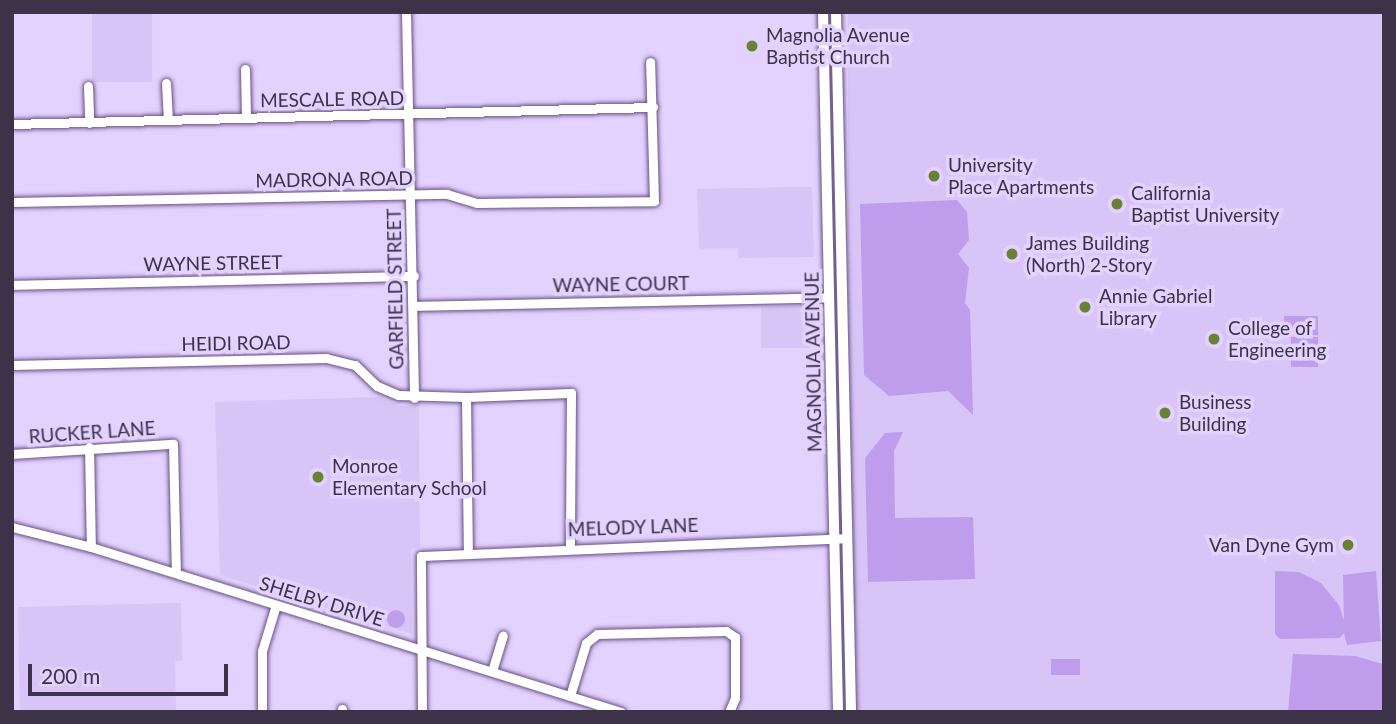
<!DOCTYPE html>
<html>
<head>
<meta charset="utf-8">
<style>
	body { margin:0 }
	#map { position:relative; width:1396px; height:724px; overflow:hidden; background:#e3d1fe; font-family:Lato,sans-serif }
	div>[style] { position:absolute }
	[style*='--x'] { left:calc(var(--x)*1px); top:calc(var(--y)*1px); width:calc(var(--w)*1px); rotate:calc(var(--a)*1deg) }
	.built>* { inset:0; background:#d8c4f6; transform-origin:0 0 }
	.green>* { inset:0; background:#be9dec; transform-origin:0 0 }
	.round { border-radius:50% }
	.roads { filter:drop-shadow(0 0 2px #675282) drop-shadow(0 0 2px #675282) }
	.minor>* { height:9px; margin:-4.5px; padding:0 4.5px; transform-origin:4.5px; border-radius:4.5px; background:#fff }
	.major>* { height:10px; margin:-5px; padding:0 5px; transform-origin:5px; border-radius:5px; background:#fff }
	.dots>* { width:19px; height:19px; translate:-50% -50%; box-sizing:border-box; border:4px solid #e3d1fe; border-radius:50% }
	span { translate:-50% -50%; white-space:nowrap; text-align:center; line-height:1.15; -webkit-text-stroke:7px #e3d1fe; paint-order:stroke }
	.poi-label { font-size:19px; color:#3c3349 }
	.left { translate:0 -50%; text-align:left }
	.right { translate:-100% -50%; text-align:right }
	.street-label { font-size:19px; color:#3c3349 }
	.frame { position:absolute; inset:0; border:14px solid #3c3349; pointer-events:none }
	.scale { position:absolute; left:28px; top:664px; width:200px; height:32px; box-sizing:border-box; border:4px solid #3c3349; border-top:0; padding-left:9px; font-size:21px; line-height:24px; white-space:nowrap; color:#3c3349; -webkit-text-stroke:5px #e3d1fe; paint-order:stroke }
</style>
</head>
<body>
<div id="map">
	<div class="built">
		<i style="left:92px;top:12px;width:60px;height:70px"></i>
		<i style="left:848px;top:12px;width:536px;height:700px"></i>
		<i style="clip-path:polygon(812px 187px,814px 257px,739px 258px,738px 248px,699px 249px,697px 189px)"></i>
		<i style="clip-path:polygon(809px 305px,815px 311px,816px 348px,761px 348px,761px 307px)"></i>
		<i style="clip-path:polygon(379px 397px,400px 406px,419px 405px,420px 547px,411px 549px,412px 634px,220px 575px,215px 402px)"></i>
		<i style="clip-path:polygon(181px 603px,182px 660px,175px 661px,176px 712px,20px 712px,18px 607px)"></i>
	</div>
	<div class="green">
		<i style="clip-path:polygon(957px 200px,967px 212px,969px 240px,958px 254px,969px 268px,965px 303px,970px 310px,973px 415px,948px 391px,889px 396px,864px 375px,860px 204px)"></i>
		<i style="left:1284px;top:316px;width:34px;height:19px"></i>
		<i style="left:1318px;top:337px;width:30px;height:27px;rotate:90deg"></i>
		<i style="clip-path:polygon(903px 432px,894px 451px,895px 518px,973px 517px,975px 579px,868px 582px,865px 458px,885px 433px)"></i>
		<i style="clip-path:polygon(1275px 571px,1299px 572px,1321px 583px,1339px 605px,1344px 621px,1343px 575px,1376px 571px,1381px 641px,1347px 645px,1344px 633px,1340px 638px,1280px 639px,1275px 634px)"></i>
		<i class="round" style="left:387px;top:610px;width:18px;height:18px"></i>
		<i style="clip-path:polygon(1293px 654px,1355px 656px,1383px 664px,1384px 712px,1288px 712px)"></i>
		<i style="left:1080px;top:659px;width:16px;height:29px;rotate:90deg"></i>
	</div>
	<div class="roads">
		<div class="minor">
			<i style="--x:406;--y:12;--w:386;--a:88.8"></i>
			<i style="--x:245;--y:69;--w:49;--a:88.8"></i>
			<i style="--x:166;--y:83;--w:37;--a:87"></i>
			<i style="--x:88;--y:86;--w:37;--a:88"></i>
			<i style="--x:12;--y:124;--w:641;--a:-1.52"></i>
			<i style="--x:12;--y:202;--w:435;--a:-1.1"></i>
			<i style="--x:447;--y:194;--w:31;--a:17"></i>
			<i style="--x:477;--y:203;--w:177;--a:-0.6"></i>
			<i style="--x:654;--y:201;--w:139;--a:-91.6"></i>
			<i style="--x:12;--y:285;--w:402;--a:-1.3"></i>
			<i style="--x:414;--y:306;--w:415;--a:-1.2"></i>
			<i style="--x:12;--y:365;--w:314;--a:-1.3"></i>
			<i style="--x:326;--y:358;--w:30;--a:14"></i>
			<i style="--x:355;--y:365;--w:30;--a:44"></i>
			<i style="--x:377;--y:386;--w:23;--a:23"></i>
			<i style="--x:398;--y:395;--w:68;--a:1.7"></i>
			<i style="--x:466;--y:397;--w:153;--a:89.3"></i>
			<i style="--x:466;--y:397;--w:105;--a:-2.2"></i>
			<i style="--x:571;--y:393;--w:153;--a:90.4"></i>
			<i style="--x:89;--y:447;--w:100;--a:88.9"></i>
			<i style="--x:12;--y:454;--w:161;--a:-3.6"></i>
			<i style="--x:173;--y:444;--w:129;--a:88.7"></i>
			<i style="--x:12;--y:527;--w:81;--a:14.2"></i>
			<i style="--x:91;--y:547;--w:555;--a:17.29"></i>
			<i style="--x:492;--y:671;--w:37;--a:-73"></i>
			<i style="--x:570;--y:696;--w:55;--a:-73.2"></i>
			<i style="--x:586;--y:643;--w:14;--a:-39"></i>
			<i style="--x:597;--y:634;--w:129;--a:-1.3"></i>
			<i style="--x:726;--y:631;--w:11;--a:34"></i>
			<i style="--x:735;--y:637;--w:61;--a:90"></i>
			<i style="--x:735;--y:698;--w:15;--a:113"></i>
			<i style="--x:342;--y:709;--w:3;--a:90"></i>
			<i style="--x:262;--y:712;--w:61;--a:-90"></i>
			<i style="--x:262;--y:651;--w:48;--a:-73.1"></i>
			<i style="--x:422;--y:712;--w:156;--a:-90.4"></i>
			<i style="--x:421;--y:556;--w:426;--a:-2.4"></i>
		</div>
		<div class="major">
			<i style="--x:823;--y:12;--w:700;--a:88.77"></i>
			<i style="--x:836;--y:12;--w:700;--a:88.77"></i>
		</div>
	</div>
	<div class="dots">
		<i style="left:752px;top:46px;background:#6a8133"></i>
		<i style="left:934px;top:176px;background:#6a8133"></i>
		<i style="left:1117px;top:204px;background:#6a8133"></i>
		<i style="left:1012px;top:254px;background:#6a8133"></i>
		<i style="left:1085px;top:307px;background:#6a8133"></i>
		<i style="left:1214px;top:339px;background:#6a8133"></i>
		<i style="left:1165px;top:413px;background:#6a8133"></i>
		<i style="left:318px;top:477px;background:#6a8133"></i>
		<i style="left:1348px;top:545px;background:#6a8133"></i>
	</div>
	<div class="poi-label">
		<span class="left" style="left:766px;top:46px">Magnolia Avenue<br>Baptist Church</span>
		<span class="left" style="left:948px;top:176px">University<br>Place Apartments</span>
		<span class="left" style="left:1131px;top:204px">California<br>Baptist University</span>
		<span class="left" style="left:1026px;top:254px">James Building<br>(North) 2-Story</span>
		<span class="left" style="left:1099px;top:307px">Annie Gabriel<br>Library</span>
		<span class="left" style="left:1228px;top:339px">College of<br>Engineering</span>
		<span class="left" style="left:1179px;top:413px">Business<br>Building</span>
		<span class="left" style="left:332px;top:477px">Monroe<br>Elementary School</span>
		<span class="right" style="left:1334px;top:545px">Van Dyne Gym</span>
	</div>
	<div class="street-label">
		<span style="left:332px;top:99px;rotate:-1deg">MESCALE ROAD</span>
		<span style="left:334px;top:179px;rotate:-1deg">MADRONA ROAD</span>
		<span style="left:213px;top:263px;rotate:-1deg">WAYNE STREET</span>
		<span style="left:621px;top:284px;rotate:-1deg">WAYNE COURT</span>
		<span style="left:395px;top:289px;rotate:-91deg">GARFIELD STREET</span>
		<span style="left:236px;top:343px;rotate:-1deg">HEIDI ROAD</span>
		<span style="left:813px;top:362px;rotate:-91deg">MAGNOLIA AVENUE</span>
		<span style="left:92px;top:432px;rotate:-4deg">RUCKER LANE</span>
		<span style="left:633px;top:527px;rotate:-2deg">MELODY LANE</span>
		<span style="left:322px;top:601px;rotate:17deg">SHELBY DRIVE</span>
	</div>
	<div class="frame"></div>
	<div class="scale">200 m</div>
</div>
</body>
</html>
